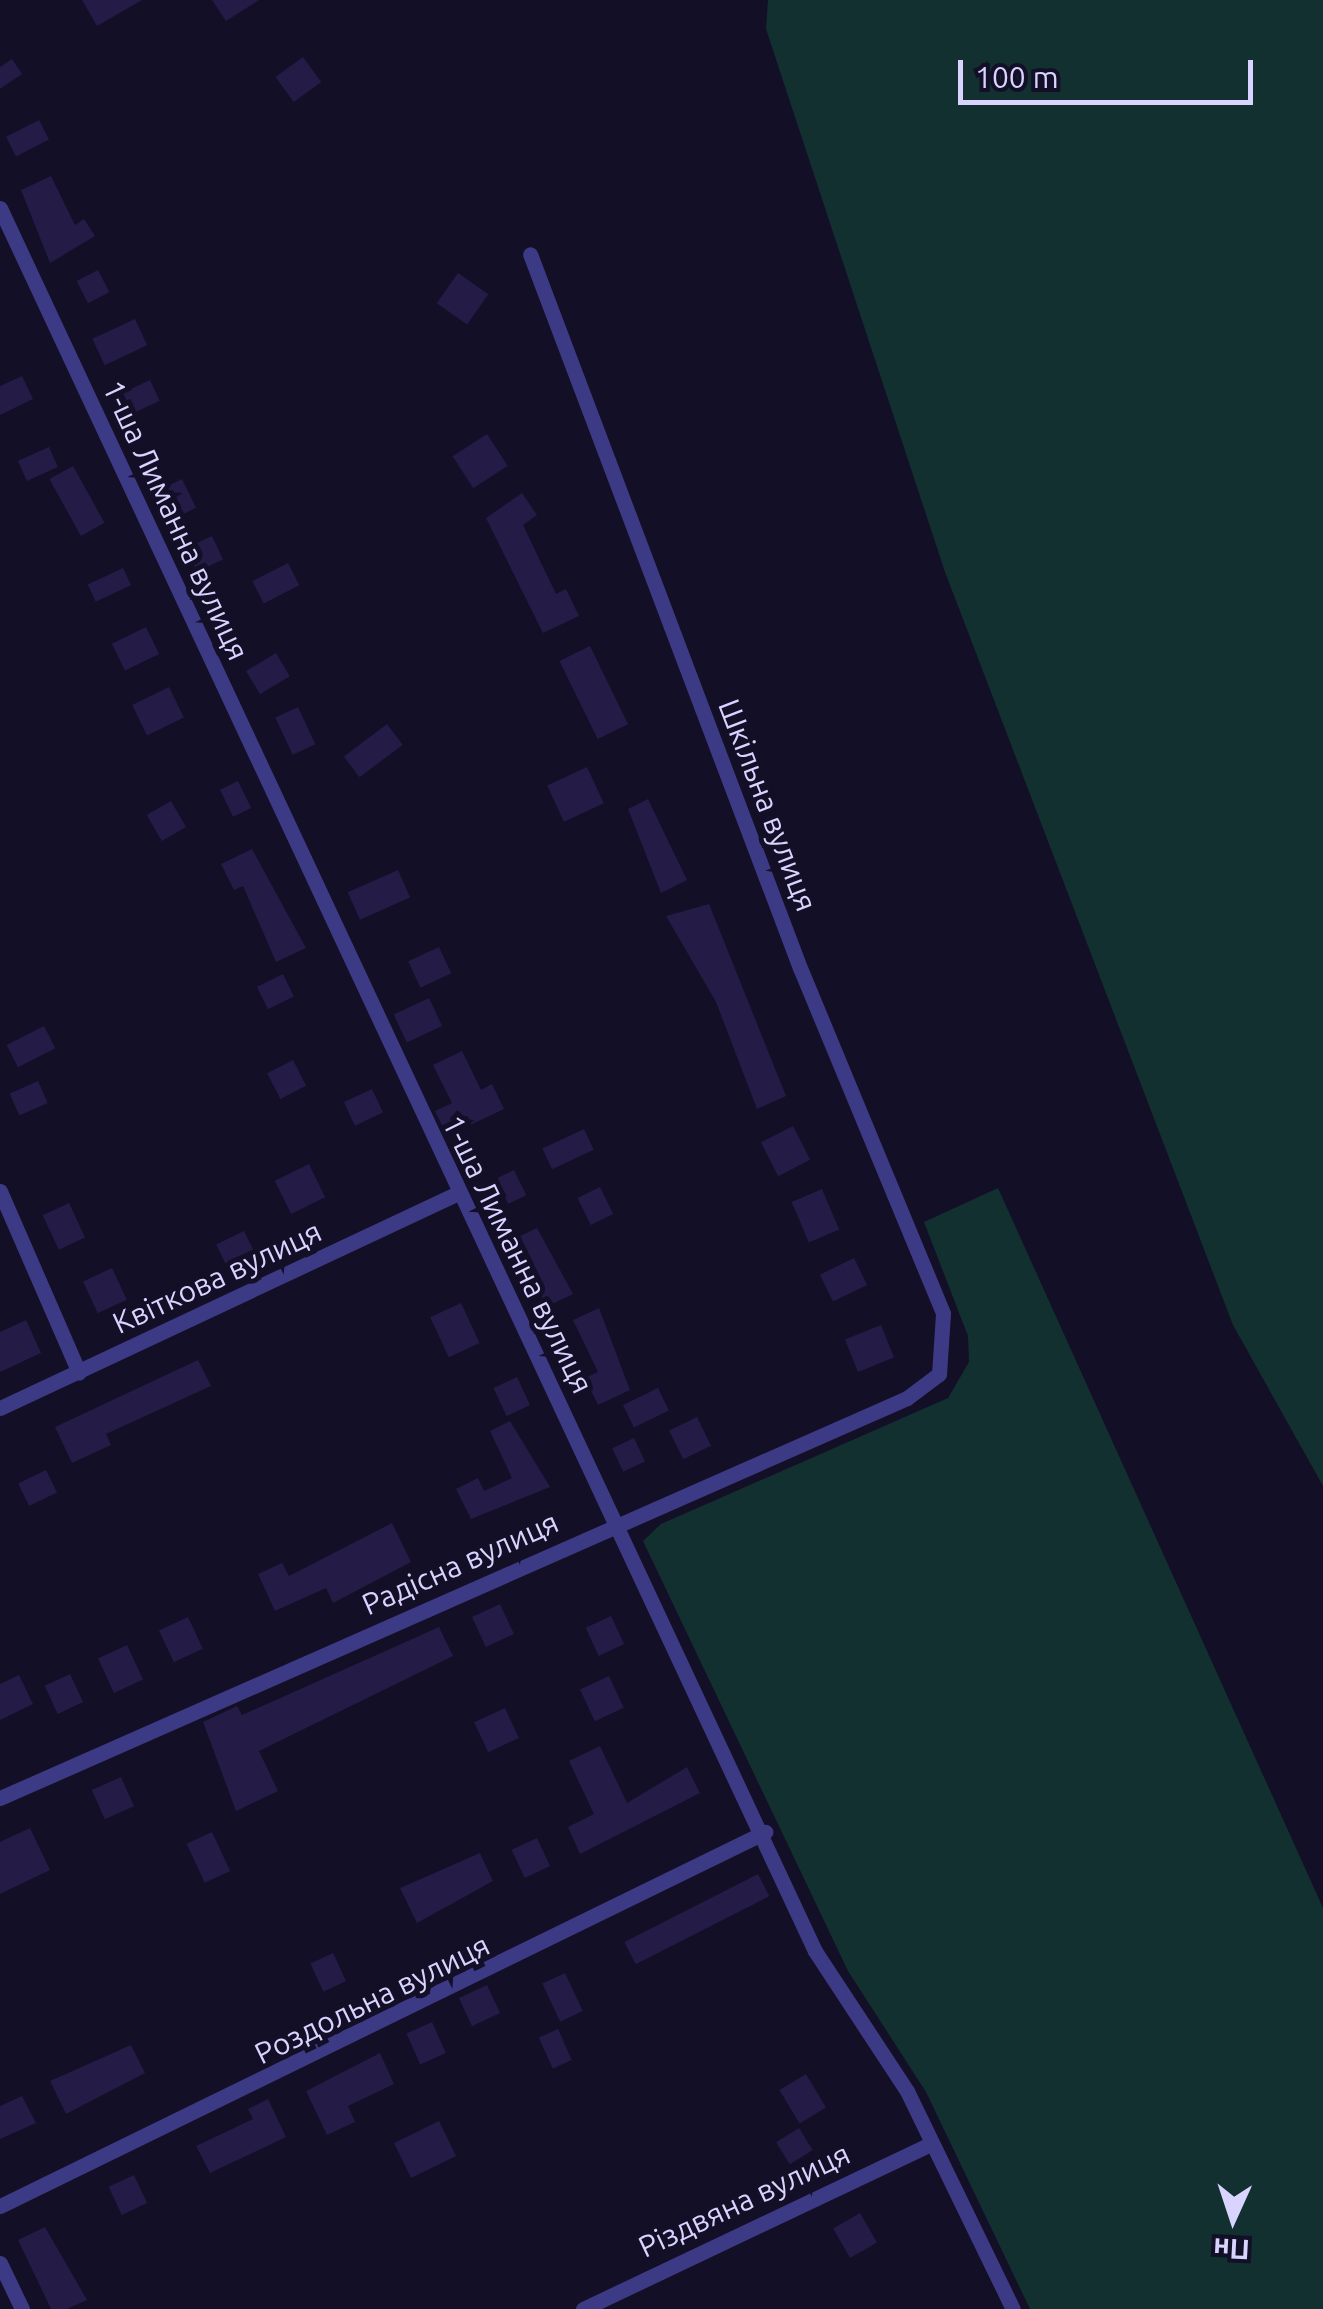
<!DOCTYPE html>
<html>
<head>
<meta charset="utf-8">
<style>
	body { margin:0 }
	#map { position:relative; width:1323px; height:2309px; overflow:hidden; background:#130f26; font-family:Ubuntu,sans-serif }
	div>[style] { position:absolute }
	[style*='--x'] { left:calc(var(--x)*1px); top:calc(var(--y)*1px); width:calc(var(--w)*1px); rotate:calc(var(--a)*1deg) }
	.green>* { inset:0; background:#12302f }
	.building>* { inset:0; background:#241b47; transform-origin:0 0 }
	.street>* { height:15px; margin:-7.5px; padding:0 7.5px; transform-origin:7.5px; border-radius:7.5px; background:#3d3a85 }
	span { translate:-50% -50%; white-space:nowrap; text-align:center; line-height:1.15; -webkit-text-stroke:10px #130f26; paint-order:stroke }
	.street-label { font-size:30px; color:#d9d4ff }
	.north { position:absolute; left:1183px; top:2169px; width:100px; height:100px; -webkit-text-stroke:8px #130f26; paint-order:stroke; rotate:183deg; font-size:28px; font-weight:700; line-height:40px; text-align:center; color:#d9d4ff }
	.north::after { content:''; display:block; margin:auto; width:35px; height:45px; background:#d9d4ff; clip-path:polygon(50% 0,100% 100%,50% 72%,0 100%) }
	.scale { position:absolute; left:958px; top:60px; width:295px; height:45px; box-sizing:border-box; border:5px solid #d9d4ff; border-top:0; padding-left:12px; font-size:30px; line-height:35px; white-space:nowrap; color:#d9d4ff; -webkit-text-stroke:8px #130f26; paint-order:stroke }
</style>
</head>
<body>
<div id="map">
	<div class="green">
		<i style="clip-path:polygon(768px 0,1323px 0,1323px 1486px,1233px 1325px,945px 572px,766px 29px)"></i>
		<i style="clip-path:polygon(998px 1188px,1323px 1908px,1323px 2309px,1030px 2309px,926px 2092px,848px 1971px,643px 1541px,661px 1524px,948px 1398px,969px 1362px,968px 1336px,924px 1222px)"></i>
	</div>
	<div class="building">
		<i style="clip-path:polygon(82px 0,142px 0,97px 26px)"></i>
		<i style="clip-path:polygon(212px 0,259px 0,226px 21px)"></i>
		<i style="left:303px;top:57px;width:31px;height:34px;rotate:54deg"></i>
		<i style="clip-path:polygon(12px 59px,22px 74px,0 89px,0 67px)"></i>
		<i style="left:39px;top:120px;width:22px;height:37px;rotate:63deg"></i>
		<i style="clip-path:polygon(51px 176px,75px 225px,84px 219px,95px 236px,50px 263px,21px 190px)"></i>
		<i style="left:98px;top:270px;width:25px;height:24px;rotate:63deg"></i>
		<i style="left:458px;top:273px;width:37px;height:37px;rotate:35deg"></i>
		<i style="left:135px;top:319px;width:29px;height:47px;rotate:65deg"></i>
		<i style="clip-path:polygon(22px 376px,33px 399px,0 415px,0 386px)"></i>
		<i style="left:150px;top:380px;width:23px;height:30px;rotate:65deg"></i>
		<i style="left:487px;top:434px;width:38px;height:41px;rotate:57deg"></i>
		<i style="left:49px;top:447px;width:22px;height:34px;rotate:66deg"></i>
		<i style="left:73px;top:466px;width:65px;height:27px;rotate:61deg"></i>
		<i style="left:182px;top:479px;width:32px;height:29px;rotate:64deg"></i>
		<i style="clip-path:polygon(522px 493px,537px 515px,523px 525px,556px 594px,566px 589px,579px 616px,543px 633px,486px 518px)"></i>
		<i style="left:212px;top:536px;width:26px;height:29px;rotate:65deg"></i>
		<i style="left:288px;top:563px;width:25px;height:40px;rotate:63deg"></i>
		<i style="left:123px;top:568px;width:19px;height:39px;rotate:65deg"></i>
		<i style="left:146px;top:627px;width:30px;height:38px;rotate:64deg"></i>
		<i style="left:590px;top:646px;width:87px;height:34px;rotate:64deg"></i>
		<i style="left:276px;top:653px;width:27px;height:35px;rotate:59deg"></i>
		<i style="left:169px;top:687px;width:34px;height:41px;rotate:64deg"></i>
		<i style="left:298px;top:707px;width:41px;height:25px;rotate:65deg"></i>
		<i style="left:387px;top:724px;width:26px;height:54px;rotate:53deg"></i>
		<i style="left:587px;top:767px;width:40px;height:44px;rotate:65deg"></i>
		<i style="left:238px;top:781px;width:30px;height:20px;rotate:64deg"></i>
		<i style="clip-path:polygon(648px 799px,687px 880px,661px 893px,628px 809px)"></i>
		<i style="left:171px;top:801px;width:30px;height:28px;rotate:60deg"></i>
		<i style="clip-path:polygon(252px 849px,306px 948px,276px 962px,243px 886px,234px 890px,221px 864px)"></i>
		<i style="left:398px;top:870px;width:30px;height:55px;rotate:66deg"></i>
		<i style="clip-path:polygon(709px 904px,786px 1096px,757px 1109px,716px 1002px,666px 916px)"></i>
		<i style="left:439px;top:947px;width:29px;height:34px;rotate:65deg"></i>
		<i style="left:283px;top:974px;width:25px;height:29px;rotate:64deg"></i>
		<i style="left:429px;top:998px;width:31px;height:39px;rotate:65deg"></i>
		<i style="left:44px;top:1026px;width:25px;height:42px;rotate:63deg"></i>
		<i style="clip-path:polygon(462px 1051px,481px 1090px,492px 1084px,504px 1109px,447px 1136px,435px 1111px,452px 1103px,433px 1065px)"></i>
		<i style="left:293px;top:1060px;width:29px;height:29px;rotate:63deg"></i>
		<i style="left:38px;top:1081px;width:24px;height:31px;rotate:66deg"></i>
		<i style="left:372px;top:1089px;width:26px;height:31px;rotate:65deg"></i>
		<i style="left:793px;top:1126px;width:38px;height:36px;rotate:63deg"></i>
		<i style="left:584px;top:1129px;width:23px;height:46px;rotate:65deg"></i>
		<i style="left:309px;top:1164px;width:37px;height:38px;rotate:64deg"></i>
		<i style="left:514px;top:1170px;width:28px;height:20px;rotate:64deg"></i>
		<i style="left:600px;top:1187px;width:30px;height:25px;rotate:64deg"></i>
		<i style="left:822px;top:1189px;width:44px;height:33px;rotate:67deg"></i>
		<i style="left:69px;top:1203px;width:38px;height:29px;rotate:65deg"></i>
		<i style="clip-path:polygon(537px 1228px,573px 1294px,546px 1307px,518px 1237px)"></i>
		<i style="left:244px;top:1231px;width:34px;height:31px;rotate:64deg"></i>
		<i style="left:854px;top:1258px;width:30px;height:38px;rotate:64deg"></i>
		<i style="left:112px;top:1268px;width:35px;height:32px;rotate:65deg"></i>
		<i style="left:461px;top:1303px;width:44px;height:34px;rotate:65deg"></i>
		<i style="clip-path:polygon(599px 1308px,630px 1390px,598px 1405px,585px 1378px,598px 1372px,573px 1320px)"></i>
		<i style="clip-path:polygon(26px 1320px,41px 1353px,0 1372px,0 1332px)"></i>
		<i style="left:881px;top:1325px;width:35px;height:39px;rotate:68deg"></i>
		<i style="clip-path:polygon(198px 1360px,211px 1386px,106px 1434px,111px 1445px,72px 1463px,55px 1427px)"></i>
		<i style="left:517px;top:1377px;width:31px;height:26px;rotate:65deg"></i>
		<i style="left:658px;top:1388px;width:25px;height:39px;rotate:64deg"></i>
		<i style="left:697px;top:1417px;width:32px;height:31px;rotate:64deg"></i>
		<i style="clip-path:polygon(510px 1421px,550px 1487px,471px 1519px,456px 1489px,478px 1478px,484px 1491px,512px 1478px,490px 1431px)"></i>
		<i style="left:634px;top:1438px;width:26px;height:24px;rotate:65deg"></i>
		<i style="left:46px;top:1470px;width:25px;height:31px;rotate:64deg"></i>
		<i style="clip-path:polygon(392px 1523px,411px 1562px,333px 1603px,326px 1588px,275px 1611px,258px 1574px,282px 1563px,289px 1576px)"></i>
		<i style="left:500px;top:1604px;width:33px;height:31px;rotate:65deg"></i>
		<i style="left:611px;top:1616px;width:31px;height:28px;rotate:65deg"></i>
		<i style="left:188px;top:1617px;width:35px;height:32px;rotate:65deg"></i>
		<i style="clip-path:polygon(439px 1627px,453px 1656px,259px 1751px,278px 1791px,236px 1811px,203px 1722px,237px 1706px,242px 1715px)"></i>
		<i style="left:127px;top:1645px;width:38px;height:32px;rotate:65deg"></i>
		<i style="left:70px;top:1674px;width:31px;height:28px;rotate:65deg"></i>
		<i style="clip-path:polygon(19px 1675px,33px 1704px,0 1720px,0 1684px)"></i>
		<i style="left:609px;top:1676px;width:35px;height:32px;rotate:65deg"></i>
		<i style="left:505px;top:1708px;width:33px;height:34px;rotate:65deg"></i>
		<i style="clip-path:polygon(600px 1746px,627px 1803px,687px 1767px,700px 1793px,580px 1854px,568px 1827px,594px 1814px,569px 1761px)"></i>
		<i style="left:121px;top:1777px;width:32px;height:32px;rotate:66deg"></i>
		<i style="clip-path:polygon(30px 1828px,50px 1870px,0 1894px,0 1842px)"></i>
		<i style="left:212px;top:1832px;width:43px;height:28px;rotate:65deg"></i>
		<i style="left:537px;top:1838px;width:31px;height:28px;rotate:65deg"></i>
		<i style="clip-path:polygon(480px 1853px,493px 1881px,417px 1923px,400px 1888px)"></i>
		<i style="left:758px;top:1874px;width:25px;height:150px;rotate:63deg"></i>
		<i style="left:333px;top:1953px;width:31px;height:25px;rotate:65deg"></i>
		<i style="left:565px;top:1973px;width:42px;height:25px;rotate:65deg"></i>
		<i style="left:487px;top:1985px;width:31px;height:31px;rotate:65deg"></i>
		<i style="left:432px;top:2022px;width:34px;height:28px;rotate:66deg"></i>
		<i style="left:558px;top:2029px;width:34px;height:21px;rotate:66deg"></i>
		<i style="clip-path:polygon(131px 2045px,145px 2073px,66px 2114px,50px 2081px)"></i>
		<i style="clip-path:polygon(380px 2053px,394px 2084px,348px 2106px,355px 2122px,327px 2135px,306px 2091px)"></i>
		<i style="left:806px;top:2074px;width:39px;height:31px;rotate:59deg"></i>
		<i style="clip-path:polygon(22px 2096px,36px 2123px,0 2139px,0 2106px)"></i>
		<i style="clip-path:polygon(268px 2099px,286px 2137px,210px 2173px,196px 2146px,253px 2119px,248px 2109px)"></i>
		<i style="left:439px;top:2121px;width:39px;height:50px;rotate:64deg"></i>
		<i style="left:799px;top:2128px;width:26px;height:27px;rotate:58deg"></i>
		<i style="left:134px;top:2175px;width:31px;height:28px;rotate:65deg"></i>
		<i style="left:860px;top:2213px;width:34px;height:31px;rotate:60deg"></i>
		<i style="clip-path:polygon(45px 2227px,87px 2300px,67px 2309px,51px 2309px,18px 2240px)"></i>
	</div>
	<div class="street">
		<i style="--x:0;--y:208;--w:1924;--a:64.94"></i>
		<i style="--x:815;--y:1951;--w:168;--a:56.7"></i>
		<i style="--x:907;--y:2091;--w:242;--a:64.1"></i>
		<i style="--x:0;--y:1191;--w:198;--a:66.5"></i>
		<i style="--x:0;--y:1408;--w:504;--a:-25.14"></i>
		<i style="--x:0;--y:1798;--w:991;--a:-23.8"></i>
		<i style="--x:907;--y:1398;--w:40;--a:-37"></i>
		<i style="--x:939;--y:1374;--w:61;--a:-86.2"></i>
		<i style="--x:943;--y:1313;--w:373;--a:-112.5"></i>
		<i style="--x:800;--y:968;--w:763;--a:-110.71"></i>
		<i style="--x:0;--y:2206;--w:852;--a:-26.05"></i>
		<i style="--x:0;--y:2263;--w:51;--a:64.4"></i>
		<i style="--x:583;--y:2309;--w:385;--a:-25.4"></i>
	</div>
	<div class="street-label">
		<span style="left:176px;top:520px;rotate:65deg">1-ша Лиманна вулиця</span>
		<span style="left:768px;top:805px;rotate:69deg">Шкільна вулиця</span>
		<span style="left:518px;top:1254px;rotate:64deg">1-ша Лиманна вулиця</span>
		<span style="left:217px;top:1277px;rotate:-25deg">Квіткова вулиця</span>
		<span style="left:460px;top:1563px;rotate:-24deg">Радісна вулиця</span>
		<span style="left:372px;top:1999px;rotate:-26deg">Роздольна вулиця</span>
		<span style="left:744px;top:2200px;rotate:-25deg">Різдвяна вулиця</span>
	</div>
	<div class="north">Пн</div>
	<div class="scale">100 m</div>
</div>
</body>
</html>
